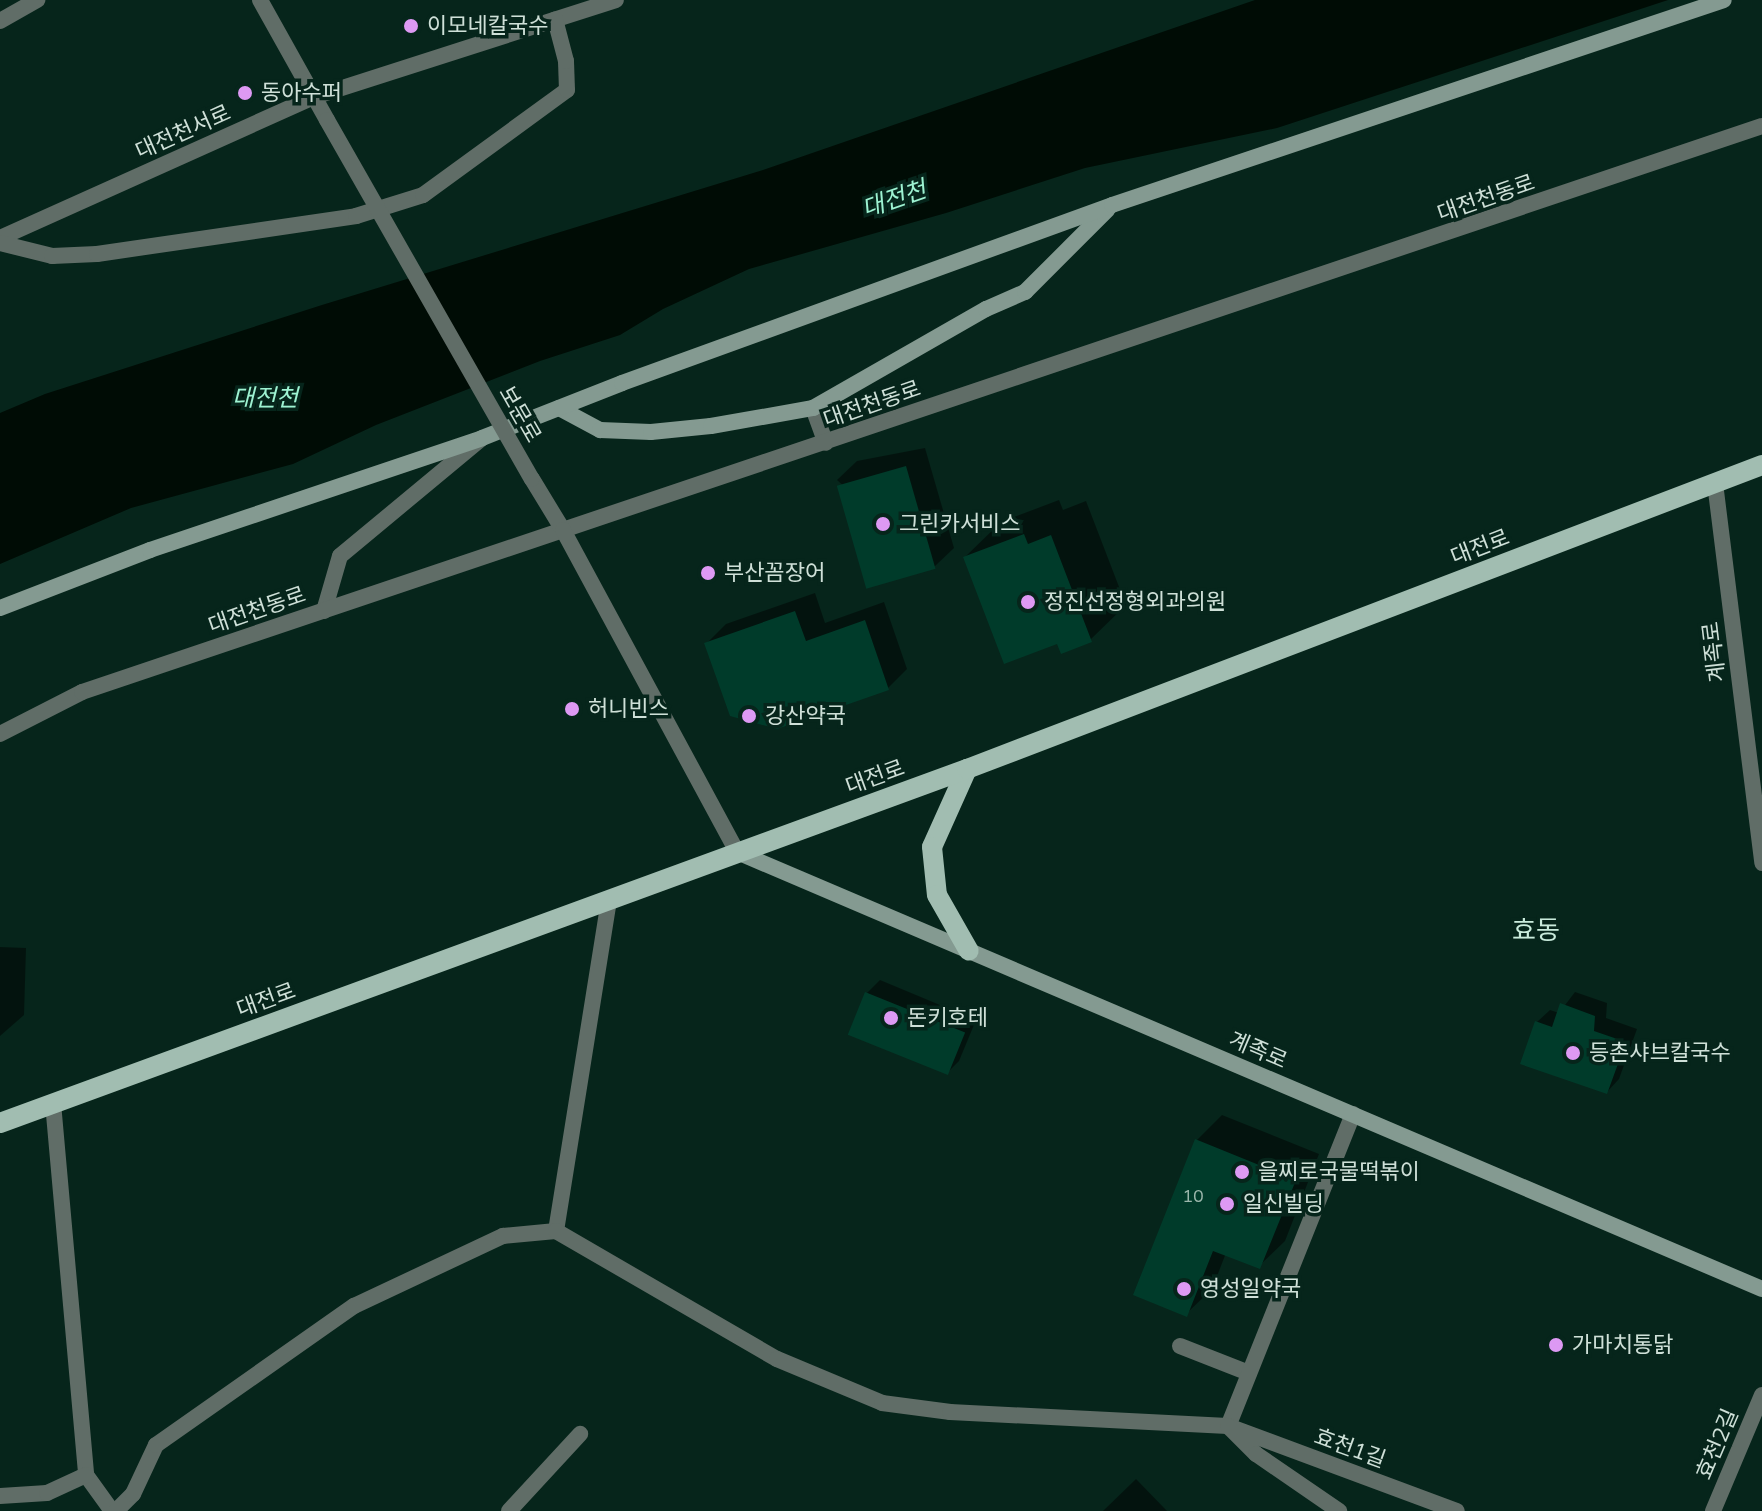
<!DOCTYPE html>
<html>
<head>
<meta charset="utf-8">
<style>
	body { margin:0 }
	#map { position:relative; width:1762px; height:1511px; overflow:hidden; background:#06251b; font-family:Mulish,"Noto Sans KR",sans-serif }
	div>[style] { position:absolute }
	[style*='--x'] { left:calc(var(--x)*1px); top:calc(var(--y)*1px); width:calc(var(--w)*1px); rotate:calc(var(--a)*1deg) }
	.water>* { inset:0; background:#000c05 }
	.shadow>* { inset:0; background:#0007 }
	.building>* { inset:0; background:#003b2a; transform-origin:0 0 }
	.service>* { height:16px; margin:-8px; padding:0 8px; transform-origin:8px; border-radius:8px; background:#606d67 }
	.minor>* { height:16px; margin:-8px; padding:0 8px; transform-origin:8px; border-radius:8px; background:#606d67 }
	.tertiary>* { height:16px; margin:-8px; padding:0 8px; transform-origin:8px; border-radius:8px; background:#606d67 }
	.secondary>* { height:16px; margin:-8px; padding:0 8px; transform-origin:8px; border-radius:8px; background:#849a91 }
	.primary>* { height:20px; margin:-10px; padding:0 10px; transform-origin:10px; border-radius:10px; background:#a1bdb1 }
	.tertiary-bridge>* { height:16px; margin:-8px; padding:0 8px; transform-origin:8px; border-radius:8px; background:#606d67 }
	.dots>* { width:22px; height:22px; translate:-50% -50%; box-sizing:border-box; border:4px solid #06251b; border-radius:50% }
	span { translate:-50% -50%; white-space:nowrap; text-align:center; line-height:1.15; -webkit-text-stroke:7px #06251b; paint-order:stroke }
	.number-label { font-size:18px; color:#9bb7ac }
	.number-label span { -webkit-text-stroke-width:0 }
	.poi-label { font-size:22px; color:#cfe0d8 }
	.left { translate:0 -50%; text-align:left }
	.street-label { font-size:22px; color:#cfe0d8 }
	.water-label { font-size:24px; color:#9ef3d2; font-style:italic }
	.quarter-label { font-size:26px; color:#c9ebdc }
</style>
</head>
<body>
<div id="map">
	<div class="water">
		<i style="clip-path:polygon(1255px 0,1668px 0,1277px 128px,1085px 168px,946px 213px,749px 269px,663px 309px,620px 335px,540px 361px,376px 425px,293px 464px,131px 508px,0 564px,0 413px,45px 394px,322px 305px,763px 170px)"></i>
	</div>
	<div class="shadow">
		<i style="clip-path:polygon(925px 448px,954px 548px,934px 567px,837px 480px,857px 461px)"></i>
		<i style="clip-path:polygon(1059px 500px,1063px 510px,1086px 501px,1126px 605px,1090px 640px,1059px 641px,965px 557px,1001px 522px)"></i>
		<i style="clip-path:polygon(815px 593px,825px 623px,884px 602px,907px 669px,888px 688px,707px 643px,726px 624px)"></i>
		<i style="clip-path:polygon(0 947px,26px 948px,24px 1015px,0 1036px)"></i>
		<i style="clip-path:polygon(880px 980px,976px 1020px,959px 1061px,946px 1074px,867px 993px)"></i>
		<i style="clip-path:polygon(1575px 992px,1607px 1003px,1606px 1018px,1637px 1029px,1619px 1079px,1607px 1092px,1537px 1022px,1550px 1010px,1559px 1013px)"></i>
		<i style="clip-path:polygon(1222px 1115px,1319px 1154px,1285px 1241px,1259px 1266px,1226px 1253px,1212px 1289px,1186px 1314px,1197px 1140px)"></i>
		<i style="clip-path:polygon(1136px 1479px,1167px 1511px,1103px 1511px)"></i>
	</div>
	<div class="building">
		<i style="left:906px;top:466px;width:107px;height:72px;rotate:74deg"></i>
		<i style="clip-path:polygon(1024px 534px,1028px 544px,1051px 535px,1092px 642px,1061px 654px,1057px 644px,1004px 664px,963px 557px)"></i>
		<i style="clip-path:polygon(795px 611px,806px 641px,865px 620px,889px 690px,777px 729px,730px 716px,704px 643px)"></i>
		<i style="left:865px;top:992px;width:108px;height:46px;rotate:22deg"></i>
		<i style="clip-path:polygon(1560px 1003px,1595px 1016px,1594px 1031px,1626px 1042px,1607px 1094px,1520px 1064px,1535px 1021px,1552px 1027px)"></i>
		<i style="clip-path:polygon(1195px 1139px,1296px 1180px,1260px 1269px,1213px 1251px,1187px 1317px,1133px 1295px)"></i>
	</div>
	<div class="service">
		<i style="--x:1180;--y:1346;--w:74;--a:21.4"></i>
		<i style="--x:509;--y:1511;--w:105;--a:-47.3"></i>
	</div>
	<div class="minor">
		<i style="--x:0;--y:21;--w:43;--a:-29.6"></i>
		<i style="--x:0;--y:238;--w:344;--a:-24.2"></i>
		<i style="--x:314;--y:97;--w:317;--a:-17.8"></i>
		<i style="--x:0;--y:243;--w:54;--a:14"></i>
		<i style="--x:52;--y:256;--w:45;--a:-2.5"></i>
		<i style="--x:97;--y:254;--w:262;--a:-8.3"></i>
		<i style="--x:356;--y:216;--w:70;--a:-17.4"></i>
		<i style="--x:423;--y:195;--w:178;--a:-36.1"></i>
		<i style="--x:567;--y:90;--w:29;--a:-92"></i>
		<i style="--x:566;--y:61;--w:43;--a:-104.7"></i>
		<i style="--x:813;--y:408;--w:37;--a:70"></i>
		<i style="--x:1715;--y:483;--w:383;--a:82.9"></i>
		<i style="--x:324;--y:611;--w:57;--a:-73.8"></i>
		<i style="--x:340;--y:556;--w:183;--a:-39.7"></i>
		<i style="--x:0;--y:734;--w:92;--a:-27.1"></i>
		<i style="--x:82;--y:692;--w:1773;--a:-18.62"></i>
		<i style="--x:53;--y:1103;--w:373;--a:84.9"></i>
		<i style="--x:86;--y:1475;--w:44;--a:54.2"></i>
		<i style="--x:1353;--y:1114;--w:336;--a:111.8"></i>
		<i style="--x:1228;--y:1426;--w:244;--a:20.4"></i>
		<i style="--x:556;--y:1231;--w:336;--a:-80.9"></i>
		<i style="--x:0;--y:1496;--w:47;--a:-3.7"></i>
		<i style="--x:47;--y:1493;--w:43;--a:-24.8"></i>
		<i style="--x:116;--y:1511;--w:24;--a:-45"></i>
		<i style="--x:133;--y:1494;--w:54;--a:-64.9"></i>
		<i style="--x:156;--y:1445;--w:242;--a:-35.1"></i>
		<i style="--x:354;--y:1306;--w:165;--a:-25.2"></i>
		<i style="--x:503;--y:1236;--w:53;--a:-5.4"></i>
		<i style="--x:556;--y:1231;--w:255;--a:30.1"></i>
		<i style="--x:777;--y:1359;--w:114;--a:22.7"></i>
		<i style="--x:882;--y:1403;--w:69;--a:7.5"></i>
		<i style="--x:950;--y:1412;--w:278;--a:2.9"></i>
		<i style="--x:1228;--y:1426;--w:40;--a:45"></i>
		<i style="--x:1256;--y:1454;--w:101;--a:34.5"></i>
		<i style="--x:1713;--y:1511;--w:126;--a:-67.1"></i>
	</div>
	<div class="tertiary">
		<i style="--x:260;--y:0;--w:137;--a:60.8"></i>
		<i style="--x:532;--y:479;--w:60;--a:58.7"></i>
		<i style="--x:563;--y:530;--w:366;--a:61.6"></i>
	</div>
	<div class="secondary">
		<i style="--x:559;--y:408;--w:47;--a:28.2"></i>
		<i style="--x:600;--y:430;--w:51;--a:2.2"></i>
		<i style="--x:651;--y:432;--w:60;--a:-5.7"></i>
		<i style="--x:711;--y:426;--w:104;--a:-10"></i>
		<i style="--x:813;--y:408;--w:199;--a:-29.8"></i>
		<i style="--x:986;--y:309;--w:43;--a:-23.6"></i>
		<i style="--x:1025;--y:292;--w:117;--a:-45"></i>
		<i style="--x:0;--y:608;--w:161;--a:-21.1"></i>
		<i style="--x:150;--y:550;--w:350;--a:-18.6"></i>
		<i style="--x:482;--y:438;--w:150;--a:-21.4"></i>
		<i style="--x:622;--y:383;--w:521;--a:-19.96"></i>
		<i style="--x:1112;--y:205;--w:645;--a:-18.52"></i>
		<i style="--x:737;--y:852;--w:1114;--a:23.09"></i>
	</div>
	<div class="primary">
		<i style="--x:967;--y:769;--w:85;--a:114.2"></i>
		<i style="--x:932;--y:847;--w:48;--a:84.1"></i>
		<i style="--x:937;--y:895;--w:64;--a:60.3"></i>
		<i style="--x:0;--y:1123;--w:1030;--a:-20.11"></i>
		<i style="--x:967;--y:769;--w:851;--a:-20.93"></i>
	</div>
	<div class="tertiary-bridge">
		<i style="--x:327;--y:120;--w:413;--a:60.3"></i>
	</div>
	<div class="dots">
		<i style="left:411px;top:26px;background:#dd99f3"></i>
		<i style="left:245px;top:93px;background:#dd99f3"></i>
		<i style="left:883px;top:524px;background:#dd99f3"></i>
		<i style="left:708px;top:573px;background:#dd99f3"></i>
		<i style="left:1028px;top:602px;background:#dd99f3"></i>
		<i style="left:572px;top:709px;background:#dd99f3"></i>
		<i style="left:749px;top:716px;background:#dd99f3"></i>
		<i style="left:891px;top:1018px;background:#dd99f3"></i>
		<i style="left:1573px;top:1053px;background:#dd99f3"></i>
		<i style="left:1242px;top:1172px;background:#dd99f3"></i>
		<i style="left:1227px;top:1204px;background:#dd99f3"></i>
		<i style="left:1184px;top:1289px;background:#dd99f3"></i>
		<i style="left:1556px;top:1345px;background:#dd99f3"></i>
	</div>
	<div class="number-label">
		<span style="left:1193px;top:1196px">10</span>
	</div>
	<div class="poi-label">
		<span class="left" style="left:427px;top:26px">이모네칼국수</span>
		<span class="left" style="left:261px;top:93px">동아수퍼</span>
		<span class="left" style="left:899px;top:524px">그린카서비스</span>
		<span class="left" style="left:724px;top:573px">부산꼼장어</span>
		<span class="left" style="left:1044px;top:602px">정진선정형외과의원</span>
		<span class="left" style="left:588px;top:709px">허니빈스</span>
		<span class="left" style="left:765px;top:716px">강산약국</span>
		<span class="left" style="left:907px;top:1018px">돈키호테</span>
		<span class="left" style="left:1589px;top:1053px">등촌샤브칼국수</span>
		<span class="left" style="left:1258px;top:1172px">을찌로국물떡볶이</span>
		<span class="left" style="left:1243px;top:1204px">일신빌딩</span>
		<span class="left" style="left:1200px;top:1289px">영성일약국</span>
		<span class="left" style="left:1572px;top:1345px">가마치통닭</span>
	</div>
	<div class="street-label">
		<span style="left:183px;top:132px;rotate:-24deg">대전천서로</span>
		<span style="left:1486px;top:198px;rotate:-19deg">대전천동로</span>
		<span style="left:872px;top:404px;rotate:-19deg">대전천동로</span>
		<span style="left:520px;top:414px;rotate:60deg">보문로</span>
		<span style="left:1480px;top:547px;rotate:-21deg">대전로</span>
		<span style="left:257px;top:610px;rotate:-19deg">대전천동로</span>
		<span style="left:1714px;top:652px;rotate:-97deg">계족로</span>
		<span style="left:875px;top:777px;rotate:-20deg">대전로</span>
		<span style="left:266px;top:1000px;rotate:-20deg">대전로</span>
		<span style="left:1258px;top:1050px;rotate:23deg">계족로</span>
		<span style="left:1717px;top:1444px;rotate:-67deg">효천2길</span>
		<span style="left:1350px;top:1448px;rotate:20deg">효천1길</span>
	</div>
	<div class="water-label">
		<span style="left:894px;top:199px;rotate:-19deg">대전천</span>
		<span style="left:265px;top:398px">대전천</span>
	</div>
	<div class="quarter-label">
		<span style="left:1536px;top:930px">효동</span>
	</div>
</div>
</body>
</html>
